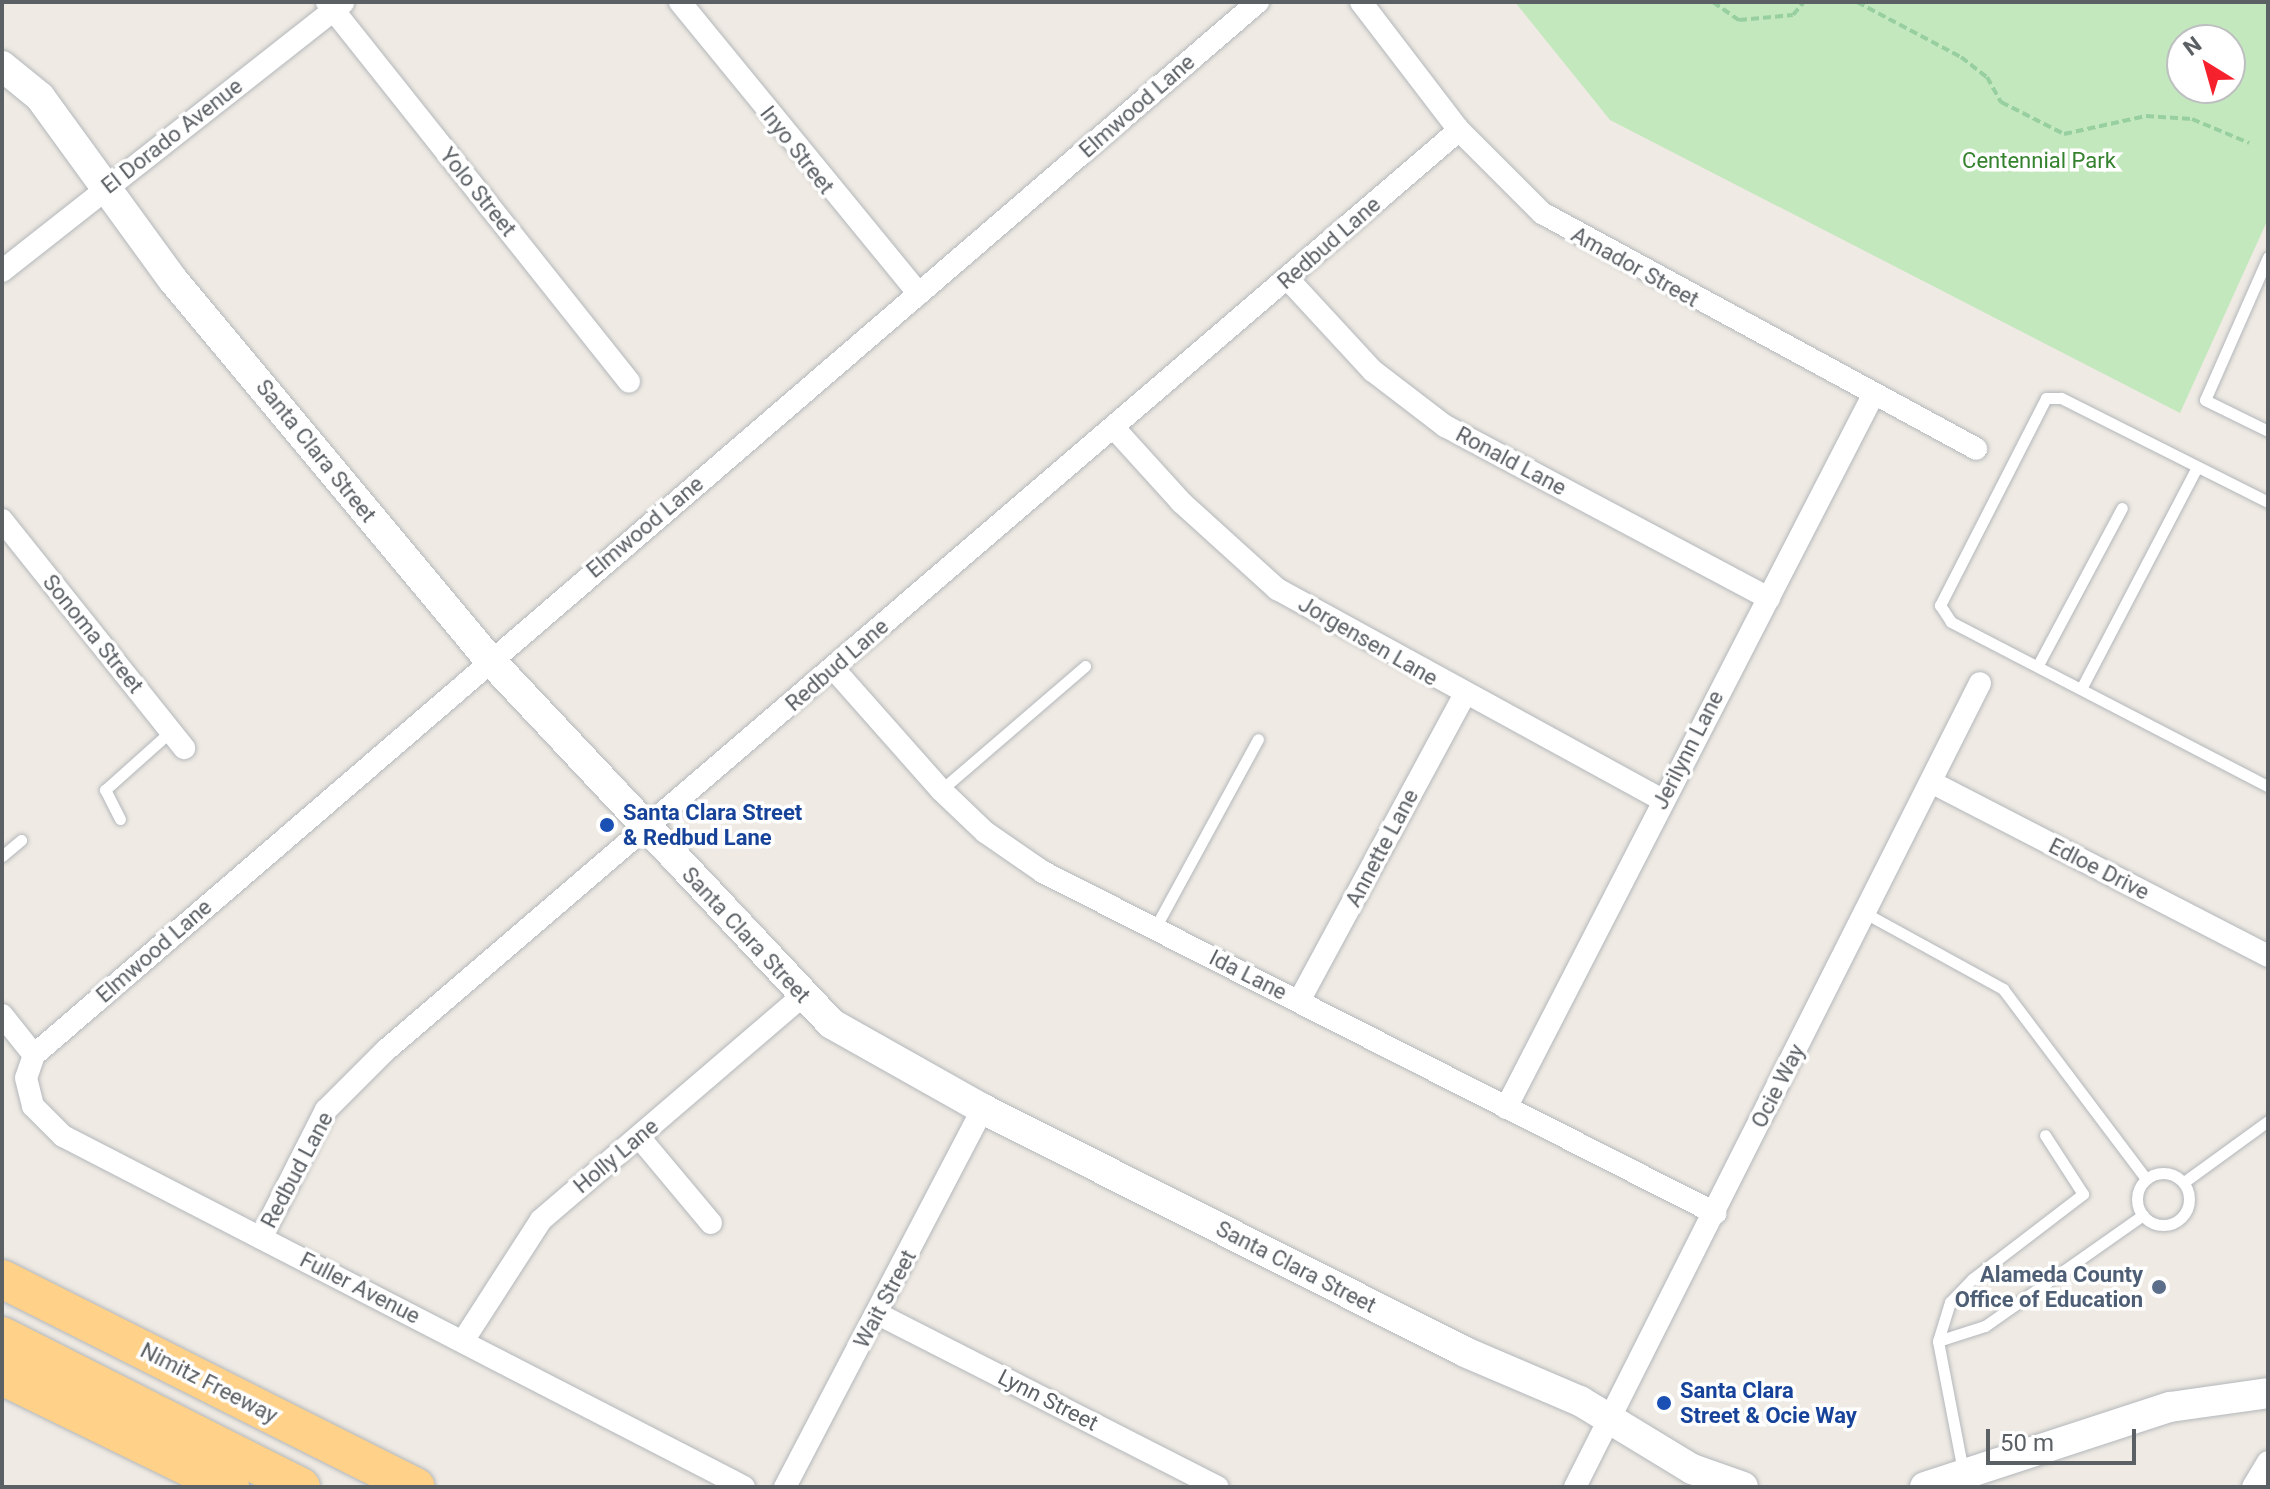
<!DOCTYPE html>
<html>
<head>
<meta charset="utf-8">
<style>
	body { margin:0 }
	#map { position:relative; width:2270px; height:1489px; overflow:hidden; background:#efeae3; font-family:Roboto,sans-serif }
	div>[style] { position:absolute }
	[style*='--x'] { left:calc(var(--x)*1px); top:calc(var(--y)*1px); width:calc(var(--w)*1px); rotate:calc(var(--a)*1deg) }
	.green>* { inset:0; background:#c3e8bd }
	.path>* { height:4px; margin-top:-2px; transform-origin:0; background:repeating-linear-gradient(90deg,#98cfa0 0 8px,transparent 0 12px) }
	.roads { filter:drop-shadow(0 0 2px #b3b7bb) drop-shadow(0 0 2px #b3b7bb) }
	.lane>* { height:11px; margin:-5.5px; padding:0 5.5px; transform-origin:5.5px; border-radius:5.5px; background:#fff }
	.lane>.ring { margin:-5.5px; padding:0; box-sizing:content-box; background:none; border:11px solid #fff; border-radius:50% }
	.street>* { height:22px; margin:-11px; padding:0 11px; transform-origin:11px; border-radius:11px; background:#fff }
	.secondary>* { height:30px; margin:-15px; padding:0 15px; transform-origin:15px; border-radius:15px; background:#fff }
	.highway>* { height:38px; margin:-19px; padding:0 19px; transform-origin:19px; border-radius:19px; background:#ffd189 }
	.dots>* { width:22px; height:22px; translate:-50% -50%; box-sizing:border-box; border:4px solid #fff; border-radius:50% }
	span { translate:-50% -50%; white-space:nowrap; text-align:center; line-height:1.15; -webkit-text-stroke:7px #fff; paint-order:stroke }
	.street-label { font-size:22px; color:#5b6065 }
	.park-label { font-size:22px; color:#35822e }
	.transit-label { font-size:22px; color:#164399; font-weight:700 }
	.left { translate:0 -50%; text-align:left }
	.service-label { font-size:22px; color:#4e5e75; font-weight:700 }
	.right { translate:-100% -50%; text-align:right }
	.frame { position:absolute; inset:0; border:4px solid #5b6065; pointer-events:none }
	.north { position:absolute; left:2166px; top:24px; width:80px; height:80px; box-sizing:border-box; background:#fff; border:2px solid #bdbfc1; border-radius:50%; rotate:323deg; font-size:22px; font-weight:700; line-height:32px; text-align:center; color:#5b6065 }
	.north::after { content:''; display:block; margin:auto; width:28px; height:36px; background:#f5222e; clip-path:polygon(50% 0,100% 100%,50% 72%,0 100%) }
	.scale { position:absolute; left:1986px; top:1429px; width:150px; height:36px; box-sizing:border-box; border:4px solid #5b6065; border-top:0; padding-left:10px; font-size:24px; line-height:28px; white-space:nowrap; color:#5b6065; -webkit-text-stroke:6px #fff; paint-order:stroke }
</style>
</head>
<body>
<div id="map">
	<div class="green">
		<i style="clip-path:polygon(evenodd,1515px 2px,2268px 2px,2268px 219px,2180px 413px,1610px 120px,1515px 2px,2182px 40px,2230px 40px,2230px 88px,2182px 88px,2182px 40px)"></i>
	</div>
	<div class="path">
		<i style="--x:1713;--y:2;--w:32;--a:35"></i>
		<i style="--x:1739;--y:20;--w:54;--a:-5.3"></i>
		<i style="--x:1793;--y:15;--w:17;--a:-50"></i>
		<i style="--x:1857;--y:2;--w:118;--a:27.9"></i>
		<i style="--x:1961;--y:57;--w:33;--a:38"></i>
		<i style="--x:1987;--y:77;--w:29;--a:61"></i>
		<i style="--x:2001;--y:102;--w:71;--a:26.9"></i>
		<i style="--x:2064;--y:134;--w:84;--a:-12.4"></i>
		<i style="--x:2146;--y:116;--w:46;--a:3.7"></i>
		<i style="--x:2192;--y:119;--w:62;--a:22.8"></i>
	</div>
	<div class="roads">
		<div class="lane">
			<i style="--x:2268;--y:257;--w:156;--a:113.8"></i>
			<i style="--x:2205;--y:400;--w:70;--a:26.2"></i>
			<i style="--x:2268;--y:502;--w:232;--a:-153.3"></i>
			<i style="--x:2061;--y:398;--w:15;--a:180"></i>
			<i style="--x:2046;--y:398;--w:233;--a:117.1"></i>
			<i style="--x:1940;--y:605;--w:20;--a:57"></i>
			<i style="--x:1951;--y:622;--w:357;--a:27.4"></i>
			<i style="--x:2038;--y:665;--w:178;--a:-61.9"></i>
			<i style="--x:2082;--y:687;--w:248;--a:-62.4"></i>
			<i style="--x:941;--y:790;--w:190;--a:-40.7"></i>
			<i style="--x:120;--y:819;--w:33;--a:-117"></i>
			<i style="--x:105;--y:790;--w:89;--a:-41.8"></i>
			<i style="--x:2;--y:856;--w:25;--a:-40"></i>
			<i style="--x:1865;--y:913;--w:158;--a:28.8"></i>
			<i style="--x:2003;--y:989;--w:238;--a:53"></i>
			<i style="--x:1155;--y:928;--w:215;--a:-61.4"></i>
			<i class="ring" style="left:2137px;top:1173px;width:41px;height:41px"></i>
			<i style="--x:2184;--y:1182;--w:104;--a:-36"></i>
			<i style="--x:1938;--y:1341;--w:49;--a:-17.7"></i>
			<i style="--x:1985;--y:1326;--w:193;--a:-35.1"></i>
			<i style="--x:1963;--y:1471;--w:132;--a:-100.9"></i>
			<i style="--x:1938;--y:1341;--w:41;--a:-72.9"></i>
			<i style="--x:1950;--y:1302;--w:32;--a:-46"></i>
			<i style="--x:1972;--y:1279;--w:140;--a:-37.4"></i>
			<i style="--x:2083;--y:1194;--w:70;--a:-122.8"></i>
		</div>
		<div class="street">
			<i style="--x:327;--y:2;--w:485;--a:51.5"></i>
			<i style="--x:680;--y:2;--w:377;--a:50.7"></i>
			<i style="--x:1361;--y:2;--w:161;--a:52.6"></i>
			<i style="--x:1459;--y:130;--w:117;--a:45"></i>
			<i style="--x:1542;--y:213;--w:494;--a:28.5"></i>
			<i style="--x:2;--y:271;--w:434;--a:-38.2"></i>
			<i style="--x:1288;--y:279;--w:125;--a:47.3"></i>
			<i style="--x:1373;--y:371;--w:91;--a:37.4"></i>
			<i style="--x:1445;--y:426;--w:367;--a:28"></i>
			<i style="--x:1114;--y:428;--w:100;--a:47.8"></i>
			<i style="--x:1181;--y:502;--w:130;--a:42.2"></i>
			<i style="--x:1277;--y:589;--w:439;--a:28.7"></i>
			<i style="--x:2;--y:520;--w:292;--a:51.4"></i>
			<i style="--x:833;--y:668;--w:163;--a:48.5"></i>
			<i style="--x:941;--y:790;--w:61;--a:43.7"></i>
			<i style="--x:985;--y:832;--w:70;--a:34.6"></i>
			<i style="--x:1043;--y:872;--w:754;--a:26.91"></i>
			<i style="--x:1931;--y:782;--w:379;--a:27.3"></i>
			<i style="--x:1299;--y:1001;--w:347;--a:-61.6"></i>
			<i style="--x:2;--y:1015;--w:51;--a:51.3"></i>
			<i style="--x:34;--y:1055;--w:24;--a:109"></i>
			<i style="--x:26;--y:1078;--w:29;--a:76"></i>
			<i style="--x:33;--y:1106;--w:42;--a:45"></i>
			<i style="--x:63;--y:1136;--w:766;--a:27.27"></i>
			<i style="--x:34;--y:1055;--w:1615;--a:-40.71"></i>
			<i style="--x:1506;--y:1108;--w:802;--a:-62.76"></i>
			<i style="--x:639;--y:1137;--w:112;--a:50.1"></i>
			<i style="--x:261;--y:1238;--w:144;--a:-63.1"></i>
			<i style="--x:326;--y:1110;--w:83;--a:-45"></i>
			<i style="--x:385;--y:1051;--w:1415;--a:-40.61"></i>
			<i style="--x:878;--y:1314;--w:381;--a:27"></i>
			<i style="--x:463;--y:1341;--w:144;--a:-57.2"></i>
			<i style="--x:541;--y:1220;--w:343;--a:-40.6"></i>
			<i style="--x:785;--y:1487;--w:427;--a:-62.4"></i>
			<i style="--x:1575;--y:1487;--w:900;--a:-63.26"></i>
			<i style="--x:2253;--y:1487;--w:29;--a:-59"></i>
		</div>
		<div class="secondary">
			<i style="--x:2;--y:66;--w:49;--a:39.2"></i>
			<i style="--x:40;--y:97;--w:226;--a:54"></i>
			<i style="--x:173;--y:280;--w:495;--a:50.2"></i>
			<i style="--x:490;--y:660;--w:499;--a:46.8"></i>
			<i style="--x:832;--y:1024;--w:173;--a:29.4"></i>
			<i style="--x:983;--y:1109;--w:540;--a:26.75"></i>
			<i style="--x:1465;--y:1352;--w:125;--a:23.1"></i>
			<i style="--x:1580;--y:1401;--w:131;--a:31.3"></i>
			<i style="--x:1692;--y:1469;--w:54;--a:19.4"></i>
			<i style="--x:1925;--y:1487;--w:258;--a:-18.1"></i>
			<i style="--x:2170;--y:1407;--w:99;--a:-8.1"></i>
		</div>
		<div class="highway">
			<i style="--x:2;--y:1279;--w:463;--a:26.7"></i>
			<i style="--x:2;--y:1336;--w:335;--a:26.8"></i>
			<i style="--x:2;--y:1376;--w:254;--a:26"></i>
		</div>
	</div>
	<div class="dots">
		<i style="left:607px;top:825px;background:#1a4fb4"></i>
		<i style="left:2159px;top:1287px;background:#5c6f8a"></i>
		<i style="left:1664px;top:1403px;background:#1a4fb4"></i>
	</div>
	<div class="street-label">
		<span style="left:1137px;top:106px;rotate:-41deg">Elmwood Lane</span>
		<span style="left:172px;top:136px;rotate:-38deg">El Dorado Avenue</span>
		<span style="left:797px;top:150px;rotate:52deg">Inyo Street</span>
		<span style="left:478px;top:192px;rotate:51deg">Yolo Street</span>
		<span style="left:1329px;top:243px;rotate:-41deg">Redbud Lane</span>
		<span style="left:1635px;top:267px;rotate:29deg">Amador Street</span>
		<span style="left:316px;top:451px;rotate:51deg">Santa Clara Street</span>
		<span style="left:1511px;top:461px;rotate:28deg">Ronald Lane</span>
		<span style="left:645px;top:527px;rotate:-40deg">Elmwood Lane</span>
		<span style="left:93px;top:634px;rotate:51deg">Sonoma Street</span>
		<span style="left:1368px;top:641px;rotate:30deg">Jorgensen Lane</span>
		<span style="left:837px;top:665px;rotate:-41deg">Redbud Lane</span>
		<span style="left:1688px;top:750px;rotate:-63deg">Jerilynn Lane</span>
		<span style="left:1382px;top:848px;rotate:-62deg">Annette Lane</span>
		<span style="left:2099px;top:869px;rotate:27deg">Edloe Drive</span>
		<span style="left:746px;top:935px;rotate:47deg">Santa Clara Street</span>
		<span style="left:154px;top:951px;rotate:-41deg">Elmwood Lane</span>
		<span style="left:1248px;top:975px;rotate:27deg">Ida Lane</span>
		<span style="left:1778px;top:1086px;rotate:-63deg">Ocie Way</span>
		<span style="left:616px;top:1156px;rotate:-40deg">Holly Lane</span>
		<span style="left:297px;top:1170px;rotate:-62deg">Redbud Lane</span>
		<span style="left:1296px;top:1267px;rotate:27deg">Santa Clara Street</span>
		<span style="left:360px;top:1288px;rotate:27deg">Fuller Avenue</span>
		<span style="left:885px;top:1299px;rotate:-62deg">Wait Street</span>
		<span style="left:209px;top:1383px;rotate:27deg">Nimitz Freeway</span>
		<span style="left:1048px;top:1400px;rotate:27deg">Lynn Street</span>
	</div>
	<div class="park-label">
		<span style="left:2039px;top:161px">Centennial Park</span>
	</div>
	<div class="transit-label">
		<span class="left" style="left:623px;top:825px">Santa Clara Street<br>&amp; Redbud Lane</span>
		<span class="left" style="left:1680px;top:1403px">Santa Clara<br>Street &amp; Ocie Way</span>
	</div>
	<div class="service-label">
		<span class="right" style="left:2143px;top:1287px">Alameda County<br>Office of Education</span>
	</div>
	<div class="frame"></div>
	<div class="north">N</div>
	<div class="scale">50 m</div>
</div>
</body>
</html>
